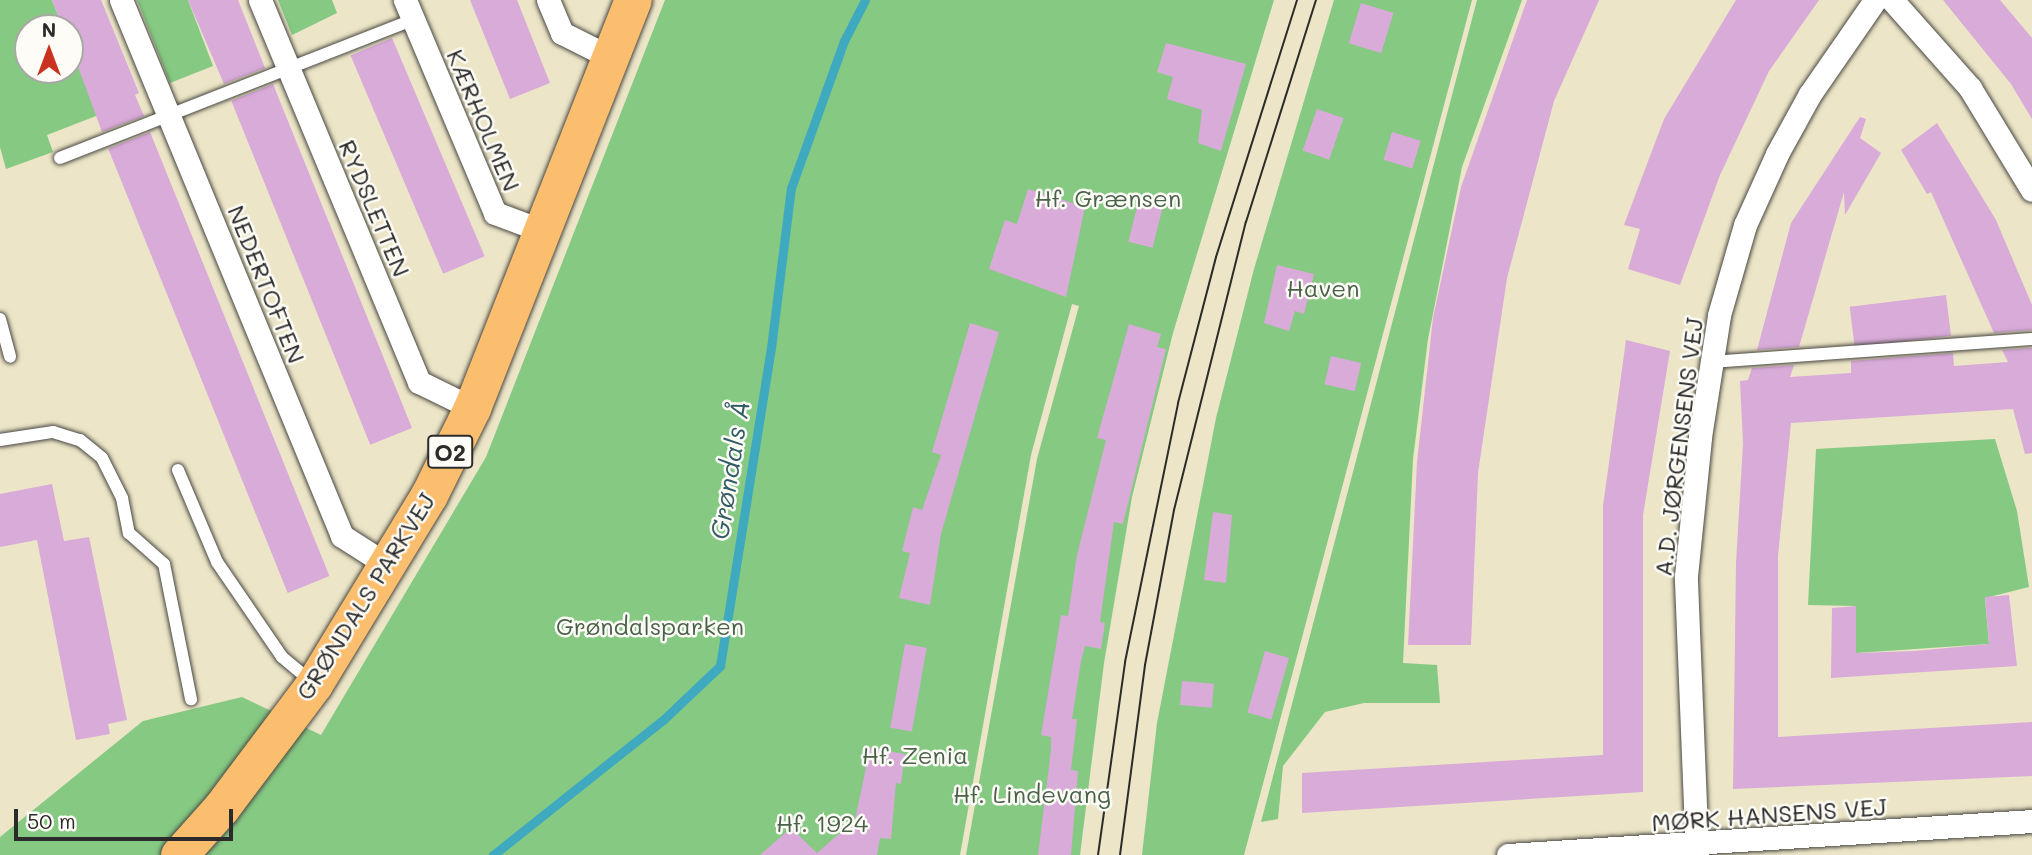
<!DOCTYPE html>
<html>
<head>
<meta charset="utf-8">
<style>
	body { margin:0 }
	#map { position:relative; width:2032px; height:855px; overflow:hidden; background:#ece5c7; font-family:Mali,sans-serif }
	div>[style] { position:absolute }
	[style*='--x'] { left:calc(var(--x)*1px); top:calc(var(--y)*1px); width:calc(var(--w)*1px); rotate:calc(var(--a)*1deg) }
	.green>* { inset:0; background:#85c983 }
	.stream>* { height:9px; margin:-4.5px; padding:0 4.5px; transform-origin:4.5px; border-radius:4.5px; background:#3fa9bf }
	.building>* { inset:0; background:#d9abd9; transform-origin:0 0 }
	.roads { filter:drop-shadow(0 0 2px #484742) drop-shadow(0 0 2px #484742) }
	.service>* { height:12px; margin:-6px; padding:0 6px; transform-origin:6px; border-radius:6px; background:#fff }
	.minor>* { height:23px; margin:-11.5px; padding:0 11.5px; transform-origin:11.5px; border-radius:11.5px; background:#fff }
	.primary>* { height:37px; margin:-18.5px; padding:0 18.5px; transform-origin:18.5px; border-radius:18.5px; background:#fbbe6e }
	.tram>* { height:2px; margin:-1px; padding:0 1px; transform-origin:1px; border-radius:1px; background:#2b2b2b }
	span { translate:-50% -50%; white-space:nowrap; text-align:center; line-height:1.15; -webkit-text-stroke:5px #fdfcf7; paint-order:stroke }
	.shield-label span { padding:2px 5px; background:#fdfcf7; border:2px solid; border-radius:5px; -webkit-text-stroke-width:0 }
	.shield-label { font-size:23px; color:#2b2b2b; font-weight:700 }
	.street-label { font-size:24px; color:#2b2b2b }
	.park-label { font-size:24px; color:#4a624a }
	.water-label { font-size:26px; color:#335d66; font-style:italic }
	.north { position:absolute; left:14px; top:14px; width:70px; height:70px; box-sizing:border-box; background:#fdfcf7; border:2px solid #a9a8a5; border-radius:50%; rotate:0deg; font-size:19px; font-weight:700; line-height:28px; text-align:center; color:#2b2b2b }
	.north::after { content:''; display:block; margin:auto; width:24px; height:32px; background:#c8321e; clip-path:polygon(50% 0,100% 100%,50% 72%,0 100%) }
	.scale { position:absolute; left:14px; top:809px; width:219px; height:32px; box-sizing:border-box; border:4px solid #2b2b2b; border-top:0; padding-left:9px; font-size:21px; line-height:24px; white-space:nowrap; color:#2b2b2b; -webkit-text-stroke:5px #fdfcf7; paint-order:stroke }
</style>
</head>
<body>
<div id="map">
	<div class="green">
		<i style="clip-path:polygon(0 0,52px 0,63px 28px,28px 28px,28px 70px,70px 70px,70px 45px,97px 111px,96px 116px,47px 135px,53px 152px,6px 169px,0 147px)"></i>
		<i style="clip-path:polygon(137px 0,188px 0,213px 66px,170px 83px)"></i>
		<i style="clip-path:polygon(278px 0,332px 0,337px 13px,292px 35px)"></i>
		<i style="clip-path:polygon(665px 0,1274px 0,1173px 333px,1132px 497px,1104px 663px,1080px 855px,966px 855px,1037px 459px,1079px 306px,1072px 304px,1031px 455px,960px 855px,0 855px,0 837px,143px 721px,242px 697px,321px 735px,486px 457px)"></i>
		<i style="clip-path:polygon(1334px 0,1472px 0,1244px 855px,1142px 855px,1157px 723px,1216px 418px,1254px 269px)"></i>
		<i style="clip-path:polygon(1477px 0,1522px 0,1462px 167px,1428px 339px,1413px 459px,1403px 663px,1437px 665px,1440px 703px,1364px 703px,1325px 712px,1283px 766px,1278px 819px,1261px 822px)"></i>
		<i style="clip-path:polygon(1995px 439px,2017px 511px,2029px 587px,1985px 598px,1989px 644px,1856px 653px,1856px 606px,1808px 605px,1816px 449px)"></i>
	</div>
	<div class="stream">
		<i style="--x:493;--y:855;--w:217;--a:-38.5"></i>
		<i style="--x:663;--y:720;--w:79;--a:-43.5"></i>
		<i style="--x:720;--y:666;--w:322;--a:-80.9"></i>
		<i style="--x:771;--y:348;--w:161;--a:-82.9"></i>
		<i style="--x:791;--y:188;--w:156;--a:-70.2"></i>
		<i style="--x:844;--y:41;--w:46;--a:-62.9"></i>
	</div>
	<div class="building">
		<i style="clip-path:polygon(52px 0,101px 0,139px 93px,135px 95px,144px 116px,102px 132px,70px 45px,70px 28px,63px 28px)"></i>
		<i style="clip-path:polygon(188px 0,238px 0,265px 68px,224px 84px)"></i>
		<i style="clip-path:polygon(470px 0,517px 0,550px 83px,510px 99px)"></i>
		<i style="clip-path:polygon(1527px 0,1599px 0,1554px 101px,1507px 278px,1478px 473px,1471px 645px,1408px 645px,1417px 462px,1433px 318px,1461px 187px)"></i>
		<i style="clip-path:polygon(1736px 0,1819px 0,1769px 71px,1720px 175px,1680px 285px,1628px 269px,1640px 229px,1624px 225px,1664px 119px)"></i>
		<i style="clip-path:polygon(1943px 0,2000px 0,2032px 38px,2032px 119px,2011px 84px)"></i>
		<i style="left:1361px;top:3px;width:34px;height:42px;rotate:17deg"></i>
		<i style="left:392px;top:38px;width:237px;height:45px;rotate:67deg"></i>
		<i style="clip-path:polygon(1166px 43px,1246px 64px,1221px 151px,1198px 143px,1202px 110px,1167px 99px,1173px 77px,1157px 72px)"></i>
		<i style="left:273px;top:84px;width:371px;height:45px;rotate:68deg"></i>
		<i style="left:1317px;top:109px;width:28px;height:44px;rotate:19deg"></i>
		<i style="clip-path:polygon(1860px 117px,1866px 119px,1860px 138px,1881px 153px,1845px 215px,1844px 192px,1799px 347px,1757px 350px,1791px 223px)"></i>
		<i style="clip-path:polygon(1937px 123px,1996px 220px,2032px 305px,2032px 330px,1994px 333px,1931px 192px,1927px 194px,1901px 150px)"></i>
		<i style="left:150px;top:132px;width:479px;height:45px;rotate:68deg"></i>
		<i style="left:1392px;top:132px;width:30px;height:29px;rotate:17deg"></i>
		<i style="clip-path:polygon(1028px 189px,1085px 207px,1066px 297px,989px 269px,1005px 220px,1017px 224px)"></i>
		<i style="left:1139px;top:199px;width:25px;height:44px;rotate:14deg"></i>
		<i style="clip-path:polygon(1277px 265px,1314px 274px,1304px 314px,1295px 311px,1289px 331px,1264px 323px)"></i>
		<i style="left:1946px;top:295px;width:41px;height:97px;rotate:83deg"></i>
		<i style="clip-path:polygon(970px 323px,999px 332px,941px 534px,930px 605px,899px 598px,910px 553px,902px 551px,913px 507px,922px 510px,941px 455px,932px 452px)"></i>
		<i style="clip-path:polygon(1129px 324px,1161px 334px,1157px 347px,1166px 349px,1123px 524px,1114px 522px,1100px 622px,1105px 623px,1101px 649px,1085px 646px,1081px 661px,1072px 719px,1077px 719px,1071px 770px,1078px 771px,1071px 855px,1038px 855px,1051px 750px,1051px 737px,1041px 735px,1061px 615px,1068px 616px,1077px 555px,1106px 440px,1097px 438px)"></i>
		<i style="clip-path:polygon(1626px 340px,1670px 351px,1643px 515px,1643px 792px,1302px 813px,1302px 773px,1603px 755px,1603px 506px)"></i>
		<i style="clip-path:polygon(2032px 348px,2032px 453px,2025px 454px,2013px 409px,1791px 423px,1778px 556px,1778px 737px,2032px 722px,2032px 776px,1733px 789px,1736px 563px,1743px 444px,1740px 381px,1748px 380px,1752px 368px,1794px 365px,1790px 377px,1851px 373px,1851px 361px,1953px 353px,1954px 366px,2008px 362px,2002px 350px)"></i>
		<i style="left:1331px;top:356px;width:31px;height:29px;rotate:13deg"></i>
		<i style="clip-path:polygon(52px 484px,64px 541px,89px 537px,127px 720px,108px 724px,110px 734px,76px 740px,37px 540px,0 547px,0 494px)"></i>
		<i style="clip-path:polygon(1213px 512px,1232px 515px,1226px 583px,1204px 580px)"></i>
		<i style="clip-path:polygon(2009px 595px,2017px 666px,1831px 678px,1832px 608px,1856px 606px,1856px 653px,1915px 651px,1989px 644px,1985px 597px)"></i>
		<i style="left:905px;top:644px;width:22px;height:85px;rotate:10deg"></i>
		<i style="left:1265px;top:651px;width:25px;height:64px;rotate:16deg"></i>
		<i style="left:1182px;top:681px;width:32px;height:24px;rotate:5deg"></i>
		<i style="clip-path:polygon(870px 748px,905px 754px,901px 784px,896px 783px,891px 839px,880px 838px,877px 855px,760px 855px,791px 828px,817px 853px,855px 820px)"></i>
	</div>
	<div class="roads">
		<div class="service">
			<i style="--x:60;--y:158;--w:379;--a:-21.4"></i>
			<i style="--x:0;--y:319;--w:39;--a:75"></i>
			<i style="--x:1710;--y:362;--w:323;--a:-4.1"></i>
			<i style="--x:0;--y:440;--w:54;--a:-8.6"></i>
			<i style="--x:53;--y:432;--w:28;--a:17"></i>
			<i style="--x:80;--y:440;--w:28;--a:39"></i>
			<i style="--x:102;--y:458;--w:45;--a:63.4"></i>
			<i style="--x:122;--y:498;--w:36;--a:79"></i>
			<i style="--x:129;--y:533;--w:47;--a:41.5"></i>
			<i style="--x:164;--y:564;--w:138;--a:78.7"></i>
			<i style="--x:178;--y:470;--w:100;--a:67"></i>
			<i style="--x:217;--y:562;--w:115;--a:55.6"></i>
			<i style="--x:282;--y:657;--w:40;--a:40"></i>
		</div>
		<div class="minor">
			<i style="--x:121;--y:0;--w:580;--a:67.59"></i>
			<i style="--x:342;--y:536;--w:56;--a:32.6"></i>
			<i style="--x:260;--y:0;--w:414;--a:67.4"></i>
			<i style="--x:419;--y:382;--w:59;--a:26.1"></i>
			<i style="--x:405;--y:0;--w:231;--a:67.1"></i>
			<i style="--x:495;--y:213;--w:51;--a:20.6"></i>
			<i style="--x:548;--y:0;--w:36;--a:67"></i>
			<i style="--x:562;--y:33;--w:54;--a:26.6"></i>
			<i style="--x:1892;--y:0;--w:118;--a:48.4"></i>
			<i style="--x:1970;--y:88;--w:119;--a:58.7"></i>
			<i style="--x:1508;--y:855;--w:525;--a:-3.71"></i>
			<i style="--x:1697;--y:855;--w:279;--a:-92.3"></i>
			<i style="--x:1686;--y:576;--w:140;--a:-84.2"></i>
			<i style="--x:1700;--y:437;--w:123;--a:-81.1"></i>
			<i style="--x:1719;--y:315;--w:94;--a:-73.9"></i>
			<i style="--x:1745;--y:225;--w:78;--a:-65.7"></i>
			<i style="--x:1777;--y:154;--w:68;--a:-61.2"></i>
			<i style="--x:1810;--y:94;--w:114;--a:-55.3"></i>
		</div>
		<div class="primary">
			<i style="--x:179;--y:855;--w:63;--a:-48.2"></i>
			<i style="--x:221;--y:808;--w:155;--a:-53.1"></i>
			<i style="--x:314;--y:684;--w:221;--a:-58.7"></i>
			<i style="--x:429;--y:495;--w:97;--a:-63.7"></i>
			<i style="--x:472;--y:408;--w:439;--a:-68.5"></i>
		</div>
	</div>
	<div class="tram">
		<i style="--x:1098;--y:855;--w:195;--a:-82"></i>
		<i style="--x:1125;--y:662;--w:264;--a:-78.4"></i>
		<i style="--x:1178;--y:403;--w:151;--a:-75.4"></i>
		<i style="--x:1216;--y:257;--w:269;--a:-72.5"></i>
		<i style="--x:1120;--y:855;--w:192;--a:-82.5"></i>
		<i style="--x:1145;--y:665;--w:158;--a:-79.4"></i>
		<i style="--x:1174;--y:510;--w:297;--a:-76"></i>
		<i style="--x:1246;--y:222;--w:233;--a:-72.5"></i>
	</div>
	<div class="shield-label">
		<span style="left:450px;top:452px">O2</span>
	</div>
	<div class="street-label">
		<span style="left:484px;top:120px;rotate:67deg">KÆRHOLMEN</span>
		<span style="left:375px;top:208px;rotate:67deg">RYDSLETTEN</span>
		<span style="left:267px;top:284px;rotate:68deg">NEDERTOFTEN</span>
		<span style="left:1678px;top:447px;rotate:-83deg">A.D. JØRGENSENS VEJ</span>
		<span style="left:365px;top:596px;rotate:-58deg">GRØNDALS PARKVEJ</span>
		<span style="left:1769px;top:814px;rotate:-4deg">MØRK HANSENS VEJ</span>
	</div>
	<div class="park-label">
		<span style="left:1108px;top:198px">Hf. Grænsen</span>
		<span style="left:1323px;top:288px">Haven</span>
		<span style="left:650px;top:626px">Grøndalsparken</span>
		<span style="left:915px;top:755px">Hf. Zenia</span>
		<span style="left:1032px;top:794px">Hf. Lindevang</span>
		<span style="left:822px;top:823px">Hf. 1924</span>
	</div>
	<div class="water-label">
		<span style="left:730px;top:470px;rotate:-81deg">Grøndals Å</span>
	</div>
	<div class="north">N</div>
	<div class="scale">50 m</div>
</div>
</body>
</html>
